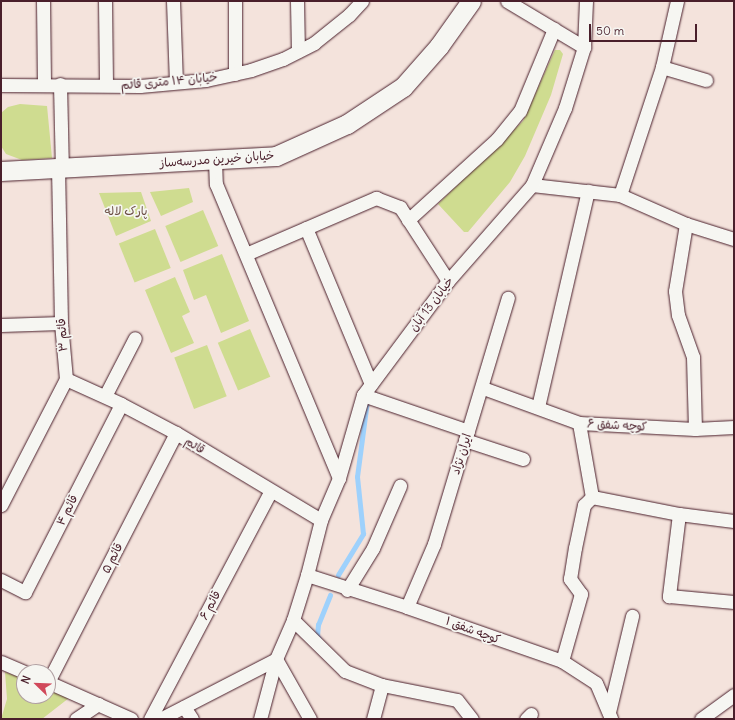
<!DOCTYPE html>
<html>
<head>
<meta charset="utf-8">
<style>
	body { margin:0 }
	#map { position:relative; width:735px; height:720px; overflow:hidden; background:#f4e3dc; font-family:Delius,"Playpen Sans Arabic",sans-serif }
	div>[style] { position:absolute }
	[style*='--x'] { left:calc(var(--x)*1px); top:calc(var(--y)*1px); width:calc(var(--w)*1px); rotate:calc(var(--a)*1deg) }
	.green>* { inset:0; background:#cfdc90; transform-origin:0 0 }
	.stream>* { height:4.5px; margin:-2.25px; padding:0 2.25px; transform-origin:2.25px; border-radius:2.25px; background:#9ed1fc }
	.roads { filter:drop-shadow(0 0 1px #4a1f2b) drop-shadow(0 0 1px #4a1f2b) }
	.minor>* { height:13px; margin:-6.5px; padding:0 6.5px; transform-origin:6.5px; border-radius:6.5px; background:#f6f6f2 }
	.secondary>* { height:19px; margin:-9.5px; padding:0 9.5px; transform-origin:9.5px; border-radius:9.5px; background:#f6f6f2 }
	span { translate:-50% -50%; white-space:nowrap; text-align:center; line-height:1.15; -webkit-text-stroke:3.5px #f6f6f2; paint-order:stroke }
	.street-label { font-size:12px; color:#4a1f2b }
	.park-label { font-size:12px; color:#6b4e44 }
	.frame { position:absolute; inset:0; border:2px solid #4a1f2b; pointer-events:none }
	.north { position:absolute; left:16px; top:664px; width:40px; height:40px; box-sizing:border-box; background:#f6f6f2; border:1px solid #b1a0a2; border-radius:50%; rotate:293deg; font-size:11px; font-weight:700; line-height:16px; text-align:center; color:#4a1f2b }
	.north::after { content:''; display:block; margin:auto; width:14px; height:18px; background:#d1495b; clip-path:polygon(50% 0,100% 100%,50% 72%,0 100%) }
	.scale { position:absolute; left:589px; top:24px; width:108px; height:18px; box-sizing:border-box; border:2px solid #4a1f2b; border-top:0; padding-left:5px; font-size:12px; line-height:14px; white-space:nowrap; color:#4a1f2b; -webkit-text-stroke:3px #f6f6f2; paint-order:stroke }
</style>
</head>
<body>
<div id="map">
	<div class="green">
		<i style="clip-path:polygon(555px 50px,560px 50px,563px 54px,551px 95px,525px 156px,510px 182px,468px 232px,464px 232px,438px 204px,523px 121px)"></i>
		<i style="clip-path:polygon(20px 104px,47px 106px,52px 158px,22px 160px,6px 154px,1px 146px,1px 113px,8px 107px)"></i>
		<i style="clip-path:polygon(189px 188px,193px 202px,161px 216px,150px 192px)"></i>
		<i style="clip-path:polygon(141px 192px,151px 221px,116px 236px,99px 193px)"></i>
		<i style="left:203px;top:210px;width:39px;height:41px;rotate:67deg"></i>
		<i style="left:155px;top:229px;width:42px;height:39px;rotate:68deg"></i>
		<i style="clip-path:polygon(222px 254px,249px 321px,221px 333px,206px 295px,194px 300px,183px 270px)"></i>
		<i style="clip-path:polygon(175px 277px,190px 312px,182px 316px,194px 343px,171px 353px,145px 290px)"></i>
		<i style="left:250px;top:329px;width:52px;height:35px;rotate:67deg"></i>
		<i style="left:207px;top:345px;width:55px;height:35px;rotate:69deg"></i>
		<i style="clip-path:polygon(5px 672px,24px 679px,24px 696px,48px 696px,48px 689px,69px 698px,42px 719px,1px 719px,7px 699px)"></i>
	</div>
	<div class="stream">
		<i style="--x:338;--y:575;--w:48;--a:-58.6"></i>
		<i style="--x:363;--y:534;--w:57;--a:-96"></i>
		<i style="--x:357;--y:477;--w:77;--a:-82.5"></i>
		<i style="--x:319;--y:639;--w:4;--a:-124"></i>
		<i style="--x:317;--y:636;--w:11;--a:-85"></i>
		<i style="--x:318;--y:625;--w:32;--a:-68"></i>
	</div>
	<div class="roads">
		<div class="minor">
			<i style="--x:43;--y:1;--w:83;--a:89.3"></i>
			<i style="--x:105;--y:1;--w:84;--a:89.3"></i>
			<i style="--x:173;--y:1;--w:81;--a:87.9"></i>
			<i style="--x:235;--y:1;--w:73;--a:90"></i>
			<i style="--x:297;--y:1;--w:50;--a:88.9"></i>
			<i style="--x:507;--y:1;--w:90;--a:30.9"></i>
			<i style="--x:662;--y:67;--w:46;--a:16.5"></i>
			<i style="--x:60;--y:84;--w:85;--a:88.7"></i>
			<i style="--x:1;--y:85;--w:139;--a:0.4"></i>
			<i style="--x:140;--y:86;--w:66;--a:-5.2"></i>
			<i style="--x:206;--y:80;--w:46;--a:-12.5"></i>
			<i style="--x:251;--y:70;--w:34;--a:-19"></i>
			<i style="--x:283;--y:59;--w:35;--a:-27"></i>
			<i style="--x:314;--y:43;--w:45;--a:-38.7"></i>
			<i style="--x:349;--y:15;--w:19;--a:-47"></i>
			<i style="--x:215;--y:160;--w:24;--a:88"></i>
			<i style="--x:216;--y:184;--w:319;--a:67.3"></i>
			<i style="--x:532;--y:185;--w:89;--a:6.5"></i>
			<i style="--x:620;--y:195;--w:72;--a:23.7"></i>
			<i style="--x:686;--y:224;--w:50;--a:17.4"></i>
			<i style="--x:620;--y:195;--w:135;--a:-71.8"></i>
			<i style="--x:662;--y:67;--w:68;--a:-77.2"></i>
			<i style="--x:408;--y:220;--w:120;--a:-42.3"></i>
			<i style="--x:497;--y:139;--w:36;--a:-51"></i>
			<i style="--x:520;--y:111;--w:89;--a:-67.5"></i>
			<i style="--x:686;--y:224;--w:68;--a:99.3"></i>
			<i style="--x:675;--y:291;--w:24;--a:83"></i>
			<i style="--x:678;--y:315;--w:45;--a:70.3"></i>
			<i style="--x:693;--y:357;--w:72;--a:88.4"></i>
			<i style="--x:306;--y:228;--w:169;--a:67.4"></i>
			<i style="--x:246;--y:254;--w:142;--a:-23.3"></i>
			<i style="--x:376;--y:198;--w:26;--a:21"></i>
			<i style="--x:400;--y:207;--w:88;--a:57"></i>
			<i style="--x:1;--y:325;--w:60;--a:-1.9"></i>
			<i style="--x:66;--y:379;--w:60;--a:24.4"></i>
			<i style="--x:121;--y:404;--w:62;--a:27.8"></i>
			<i style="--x:176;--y:433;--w:169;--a:31"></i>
			<i style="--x:483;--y:388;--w:102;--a:20"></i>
			<i style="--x:579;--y:423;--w:116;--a:3"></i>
			<i style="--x:695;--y:429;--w:39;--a:-3"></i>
			<i style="--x:363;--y:395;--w:111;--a:18.9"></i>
			<i style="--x:105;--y:396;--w:65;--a:-62.7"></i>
			<i style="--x:538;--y:407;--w:222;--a:-77"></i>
			<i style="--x:465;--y:440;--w:61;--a:18.1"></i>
			<i style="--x:592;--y:497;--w:89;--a:11.1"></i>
			<i style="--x:679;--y:514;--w:55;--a:7.3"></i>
			<i style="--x:1;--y:505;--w:142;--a:-62.7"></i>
			<i style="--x:66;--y:379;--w:56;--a:-95.1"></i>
			<i style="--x:61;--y:323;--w:154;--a:-91.1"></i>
			<i style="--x:679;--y:514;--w:83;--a:97"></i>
			<i style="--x:669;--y:596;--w:65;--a:5.3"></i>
			<i style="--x:307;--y:575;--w:105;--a:17.7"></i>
			<i style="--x:407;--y:607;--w:164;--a:19.2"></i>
			<i style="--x:562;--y:661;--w:40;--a:32.9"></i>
			<i style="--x:596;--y:683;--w:39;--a:67"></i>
			<i style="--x:1;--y:580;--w:27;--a:27"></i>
			<i style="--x:25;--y:592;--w:211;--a:-62.9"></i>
			<i style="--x:347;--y:590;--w:49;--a:-58.2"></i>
			<i style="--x:373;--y:548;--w:68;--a:-66.5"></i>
			<i style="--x:407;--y:607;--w:69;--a:-66.8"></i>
			<i style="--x:434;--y:544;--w:257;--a:-73.3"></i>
			<i style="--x:293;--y:620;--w:73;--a:44.4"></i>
			<i style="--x:345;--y:671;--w:40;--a:21"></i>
			<i style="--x:382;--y:685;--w:76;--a:11.3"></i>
			<i style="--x:457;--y:700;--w:24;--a:52"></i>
			<i style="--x:276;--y:659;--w:69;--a:60.5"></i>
			<i style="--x:562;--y:661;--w:70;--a:-74.2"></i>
			<i style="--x:581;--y:594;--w:19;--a:-126"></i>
			<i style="--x:570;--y:579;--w:31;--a:-81"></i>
			<i style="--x:575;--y:548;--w:44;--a:-78.2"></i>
			<i style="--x:584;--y:505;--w:11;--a:-45"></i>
			<i style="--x:592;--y:497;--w:75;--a:-100"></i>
			<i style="--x:1;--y:662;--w:26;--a:23"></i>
			<i style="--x:48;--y:682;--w:280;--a:-62.8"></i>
			<i style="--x:48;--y:682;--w:91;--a:24"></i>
			<i style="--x:184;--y:707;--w:14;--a:56"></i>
			<i style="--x:609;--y:712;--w:99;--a:-76.5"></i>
			<i style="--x:76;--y:719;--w:27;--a:-34"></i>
			<i style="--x:150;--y:719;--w:257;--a:-62.1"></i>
			<i style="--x:160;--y:719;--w:131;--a:-27.3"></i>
			<i style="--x:276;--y:659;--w:43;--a:-66.4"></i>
			<i style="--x:293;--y:620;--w:47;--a:-72.7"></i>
			<i style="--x:307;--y:575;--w:57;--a:-75.7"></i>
			<i style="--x:321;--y:520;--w:46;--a:-66.8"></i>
			<i style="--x:339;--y:478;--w:86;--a:-73.9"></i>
			<i style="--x:363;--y:395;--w:142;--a:-53.3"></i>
			<i style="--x:448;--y:281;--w:128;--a:-48.8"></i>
			<i style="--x:532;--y:185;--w:84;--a:-66.8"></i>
			<i style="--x:565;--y:108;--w:64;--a:-72.7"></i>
			<i style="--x:584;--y:47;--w:46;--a:-87.5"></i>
			<i style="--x:260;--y:719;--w:62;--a:-75.1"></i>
			<i style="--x:373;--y:719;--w:35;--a:-75"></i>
			<i style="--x:526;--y:719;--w:7;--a:-45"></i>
			<i style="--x:701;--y:719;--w:41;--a:-36"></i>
		</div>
		<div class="secondary">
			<i style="--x:1;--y:171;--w:275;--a:-3.1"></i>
			<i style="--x:276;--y:156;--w:78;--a:-24.3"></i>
			<i style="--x:347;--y:124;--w:67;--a:-33.5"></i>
			<i style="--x:403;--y:87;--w:55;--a:-48.7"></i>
			<i style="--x:439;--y:46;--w:55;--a:-54.6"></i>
		</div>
	</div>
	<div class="street-label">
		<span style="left:169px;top:81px;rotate:-5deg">خیابان ۱۴ متری قائم</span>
		<span style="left:217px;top:159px;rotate:-4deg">خیابان خیرین مدرسه‌ساز</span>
		<span style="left:431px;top:304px;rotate:-53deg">خیابان 13 آبان</span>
		<span style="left:62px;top:335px;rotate:-94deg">قائم ۳</span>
		<span style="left:617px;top:425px;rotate:3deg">کوچه شفق ۶</span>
		<span style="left:195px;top:445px;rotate:32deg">قائم</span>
		<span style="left:461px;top:454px;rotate:-73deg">ایران نژاد</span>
		<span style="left:67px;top:510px;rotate:-63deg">قائم ۴</span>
		<span style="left:112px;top:558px;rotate:-63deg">قائم ۵</span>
		<span style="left:210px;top:605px;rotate:-62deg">قائم ۶</span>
		<span style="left:473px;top:630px;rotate:20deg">کوچه شفق ۱</span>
	</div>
	<div class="park-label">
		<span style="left:126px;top:211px">پارک لاله</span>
	</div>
	<div class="frame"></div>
	<div class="north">N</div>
	<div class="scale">50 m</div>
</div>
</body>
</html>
